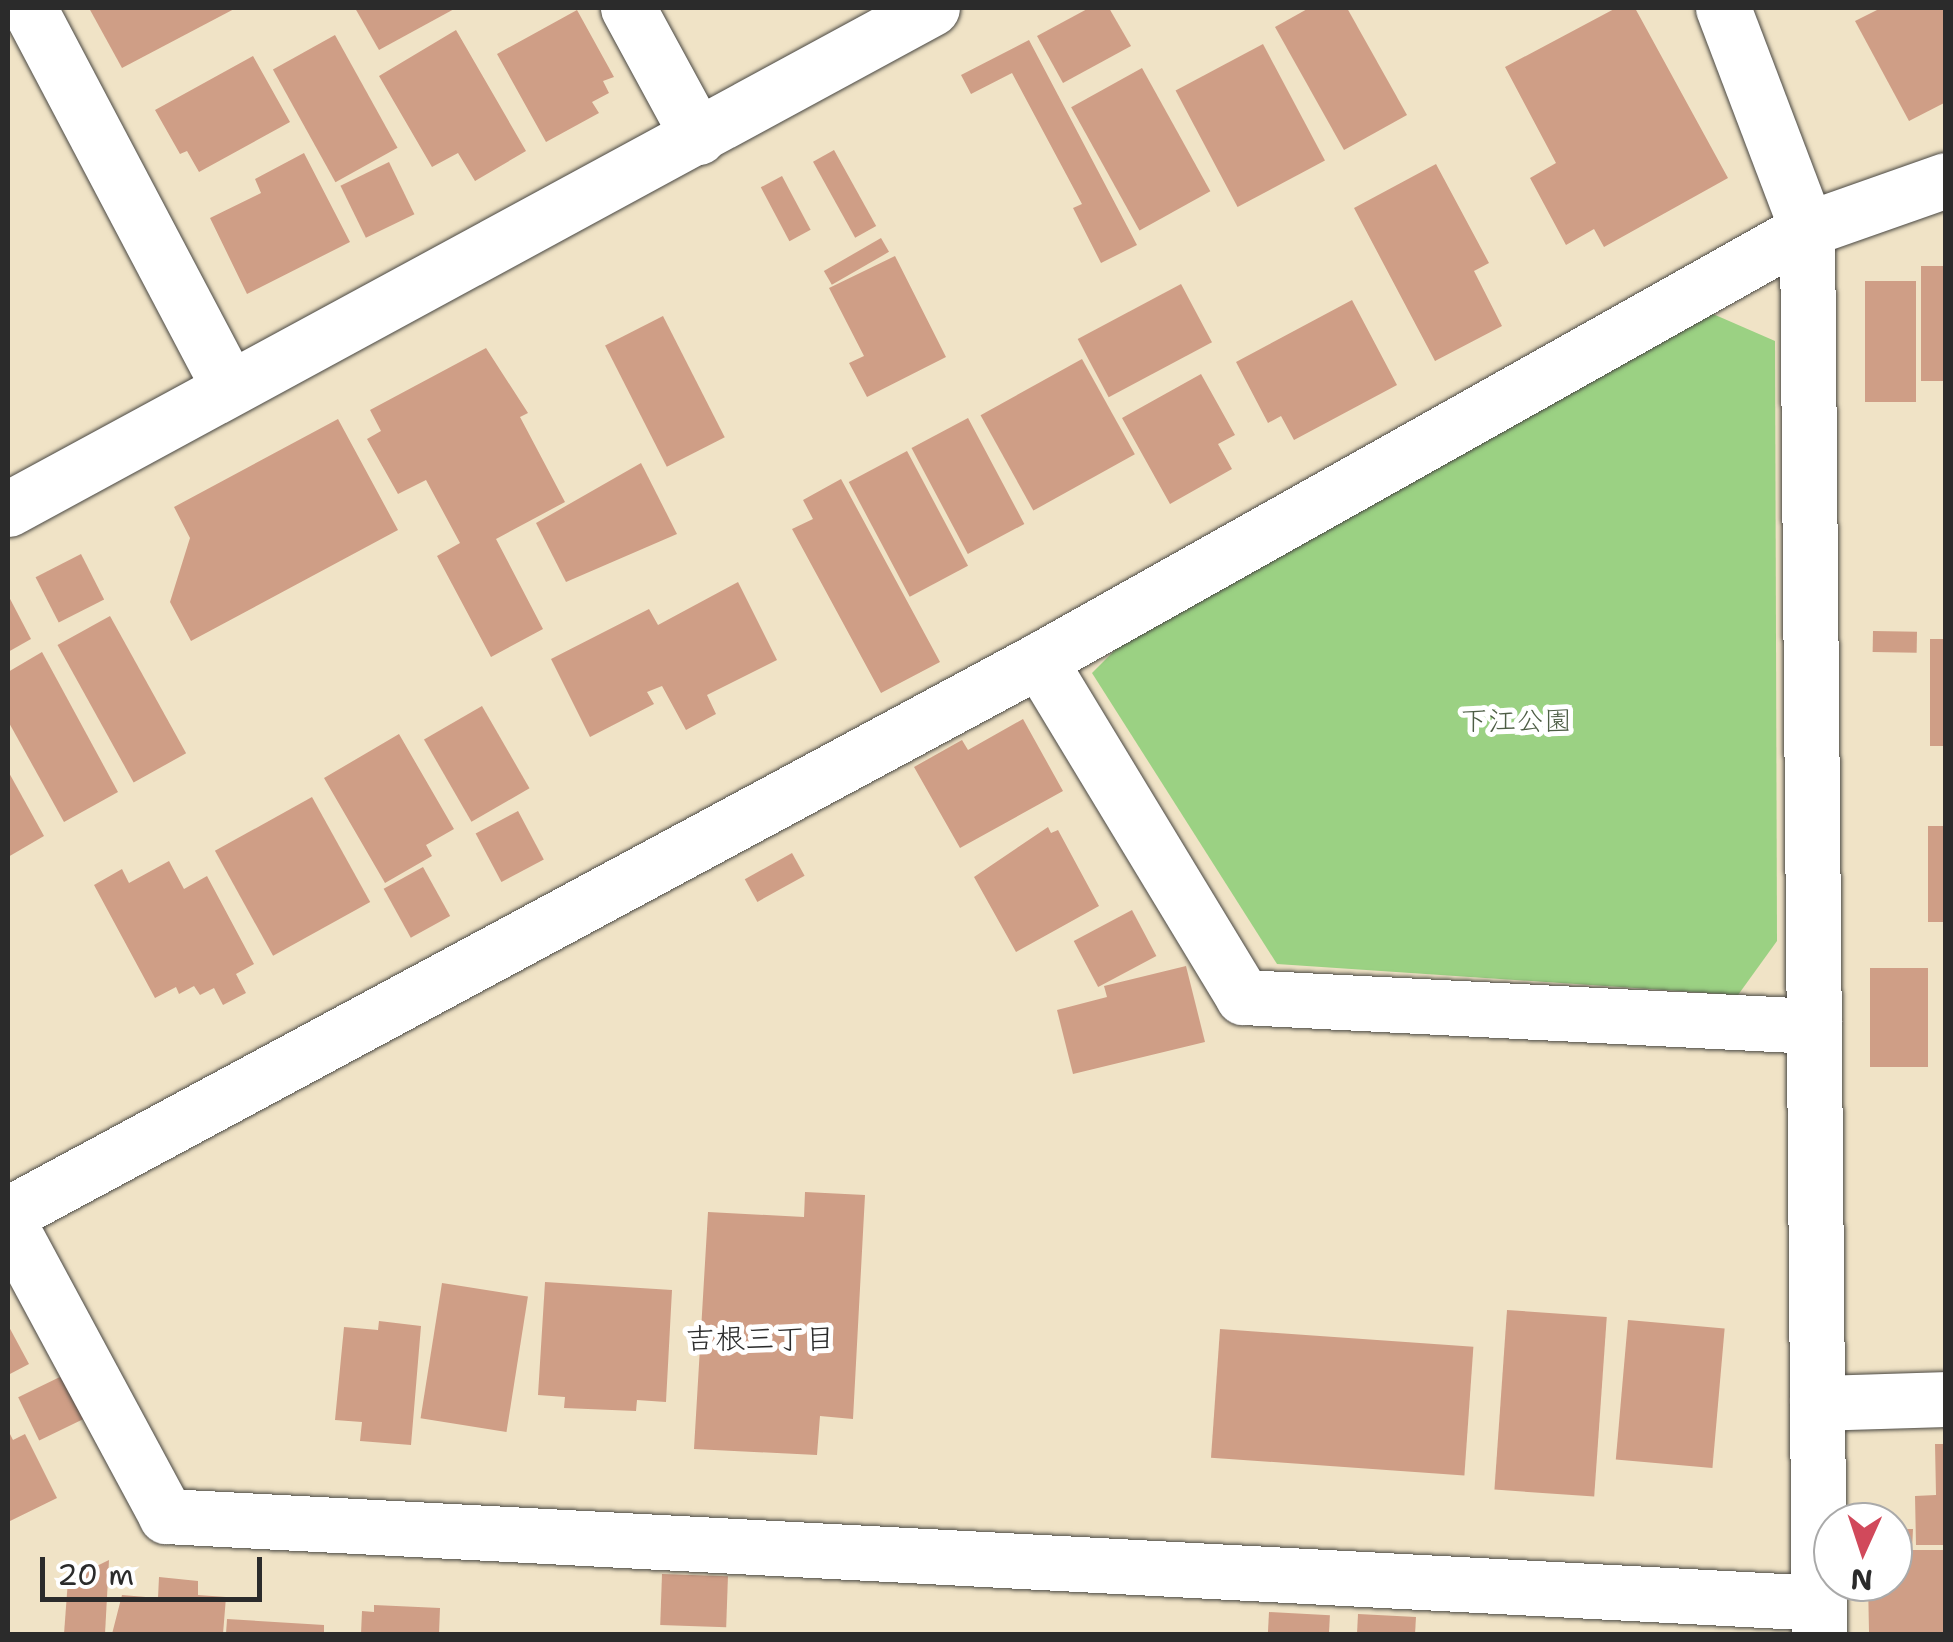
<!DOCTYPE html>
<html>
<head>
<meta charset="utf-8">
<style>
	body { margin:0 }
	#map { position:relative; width:1953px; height:1642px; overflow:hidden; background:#f0e3c6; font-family:"Shantell Sans","Klee One",sans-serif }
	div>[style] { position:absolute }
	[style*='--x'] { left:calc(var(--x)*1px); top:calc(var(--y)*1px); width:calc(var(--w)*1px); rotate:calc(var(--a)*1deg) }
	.green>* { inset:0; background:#9bd183 }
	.building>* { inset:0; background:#cf9e86; transform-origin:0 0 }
	.roads { filter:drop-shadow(0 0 2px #494742) drop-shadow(0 0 2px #494742) }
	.minor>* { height:55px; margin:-27.5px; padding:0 27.5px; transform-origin:27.5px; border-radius:27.5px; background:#fff }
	span { translate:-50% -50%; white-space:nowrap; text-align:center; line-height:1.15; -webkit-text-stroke:10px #fff; paint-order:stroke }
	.park-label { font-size:28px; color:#4d5d45 }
	.neighbourhood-label { font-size:30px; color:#2b2b2b }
	.frame { position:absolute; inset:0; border:10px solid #2b2b2b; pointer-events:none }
	.north { position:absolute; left:1813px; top:1502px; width:100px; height:100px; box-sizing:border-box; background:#fff; border:2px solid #aaa; border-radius:50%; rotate:183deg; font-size:28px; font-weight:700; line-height:40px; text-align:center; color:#2b2b2b }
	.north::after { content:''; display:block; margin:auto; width:35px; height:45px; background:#d1495b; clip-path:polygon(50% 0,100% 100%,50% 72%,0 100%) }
	.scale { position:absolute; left:40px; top:1557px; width:222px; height:45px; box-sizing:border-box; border:5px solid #2b2b2b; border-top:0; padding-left:12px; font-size:30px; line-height:35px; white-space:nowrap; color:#2b2b2b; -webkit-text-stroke:8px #fff; paint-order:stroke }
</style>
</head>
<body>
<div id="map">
	<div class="green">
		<i style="clip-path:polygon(1713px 314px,1775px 341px,1777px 941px,1738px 995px,1277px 964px,1092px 673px,1124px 641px)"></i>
	</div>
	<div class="building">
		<i style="clip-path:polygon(89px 8px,236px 8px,122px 68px)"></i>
		<i style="clip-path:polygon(355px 8px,456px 8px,379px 50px)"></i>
		<i style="clip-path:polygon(1089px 8px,1109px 8px,1131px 46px,1063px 83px,1037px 36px)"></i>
		<i style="clip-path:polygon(1309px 8px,1347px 8px,1407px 115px,1344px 150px,1275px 27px)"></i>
		<i style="clip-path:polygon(1616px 8px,1635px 8px,1728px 178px,1604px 247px,1594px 229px,1566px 245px,1530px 178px,1556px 163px,1505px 67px)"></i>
		<i style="clip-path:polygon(1881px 8px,1946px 8px,1946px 102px,1909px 121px,1855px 21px)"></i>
		<i style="clip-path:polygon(577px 10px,614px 77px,603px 81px,609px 93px,592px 102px,599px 113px,546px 142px,497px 54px)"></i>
		<i style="clip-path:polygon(456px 30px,526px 151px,475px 181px,458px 153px,432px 167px,379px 76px)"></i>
		<i style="left:335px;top:35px;width:129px;height:71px;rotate:61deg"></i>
		<i style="clip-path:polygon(1029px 40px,1137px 245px,1101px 263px,1073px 208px,1082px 204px,1012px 73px,971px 94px,961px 75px)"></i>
		<i style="left:1263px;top:44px;width:132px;height:99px;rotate:62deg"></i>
		<i style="clip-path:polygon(253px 56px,290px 122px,199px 172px,187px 151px,180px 154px,155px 110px)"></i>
		<i style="left:1142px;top:68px;width:141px;height:81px;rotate:61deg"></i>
		<i style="left:834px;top:150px;width:87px;height:24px;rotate:61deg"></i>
		<i style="clip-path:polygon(304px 153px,350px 242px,247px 294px,210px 218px,261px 193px,255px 179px)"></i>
		<i style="left:389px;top:162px;width:58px;height:54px;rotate:64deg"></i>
		<i style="clip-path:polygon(1436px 164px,1489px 263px,1474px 271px,1502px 326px,1435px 361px,1354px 208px)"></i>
		<i style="left:782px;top:176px;width:61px;height:24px;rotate:62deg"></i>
		<i style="left:881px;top:238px;width:16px;height:66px;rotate:60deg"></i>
		<i style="clip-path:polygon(895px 256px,946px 357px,867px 397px,849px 363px,864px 356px,829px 288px)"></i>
		<i style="left:1921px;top:266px;width:25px;height:115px"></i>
		<i style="left:1865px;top:281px;width:51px;height:121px"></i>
		<i style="left:1181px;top:284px;width:66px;height:117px;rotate:62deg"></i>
		<i style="clip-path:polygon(1352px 300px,1397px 385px,1294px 440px,1281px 416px,1268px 423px,1236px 362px)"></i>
		<i style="left:663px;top:316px;width:136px;height:65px;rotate:63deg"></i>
		<i style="clip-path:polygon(486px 348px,528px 413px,520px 417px,565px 502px,496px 539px,543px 629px,491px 657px,437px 556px,460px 543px,426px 480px,398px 494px,367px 439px,381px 431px,370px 410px)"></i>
		<i style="left:1082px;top:359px;width:109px;height:116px;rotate:61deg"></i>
		<i style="clip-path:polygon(1201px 374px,1235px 435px,1218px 444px,1232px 469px,1170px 504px,1122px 418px)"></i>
		<i style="left:968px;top:418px;width:120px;height:64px;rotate:62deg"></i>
		<i style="clip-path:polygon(338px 419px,398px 530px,191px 641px,170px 602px,190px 538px,174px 507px)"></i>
		<i style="left:907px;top:451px;width:130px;height:66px;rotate:62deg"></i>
		<i style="clip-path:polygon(641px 463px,677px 534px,566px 582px,536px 523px)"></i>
		<i style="clip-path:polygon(841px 479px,940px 662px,881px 693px,792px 529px,813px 519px,803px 500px)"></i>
		<i style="left:81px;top:554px;width:51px;height:51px;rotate:63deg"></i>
		<i style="clip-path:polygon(738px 582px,777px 660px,707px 695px,716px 714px,686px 730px,662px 686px,647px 692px,654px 704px,590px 737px,551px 659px,649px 609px,658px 625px)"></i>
		<i style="clip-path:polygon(8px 595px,31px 639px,8px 652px)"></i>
		<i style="left:110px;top:616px;width:157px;height:60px;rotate:61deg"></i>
		<i style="left:1873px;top:631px;width:44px;height:21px;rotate:1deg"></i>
		<i style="left:1930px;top:639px;width:16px;height:107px"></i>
		<i style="clip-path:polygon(42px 652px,118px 792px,64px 822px,8px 721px,8px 672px)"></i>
		<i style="left:482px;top:706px;width:95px;height:67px;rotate:60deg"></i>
		<i style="clip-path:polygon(1023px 719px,1063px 791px,960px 848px,914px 767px,962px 740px,968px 750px)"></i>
		<i style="clip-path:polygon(399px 734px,454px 829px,426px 845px,432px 856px,385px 883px,324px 778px)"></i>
		<i style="clip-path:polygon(8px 771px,44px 836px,8px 857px)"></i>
		<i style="left:312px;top:797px;width:120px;height:111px;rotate:61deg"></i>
		<i style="left:518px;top:811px;width:55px;height:48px;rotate:62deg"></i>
		<i style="left:1928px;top:826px;width:18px;height:96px"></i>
		<i style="clip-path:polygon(1048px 827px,1051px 833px,1058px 830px,1099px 906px,1016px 952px,974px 877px)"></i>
		<i style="left:792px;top:853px;width:26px;height:54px;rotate:61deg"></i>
		<i style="clip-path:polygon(169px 861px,184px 889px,207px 876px,254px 964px,236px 974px,246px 993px,223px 1005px,214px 988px,200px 995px,194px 986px,179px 994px,176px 987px,155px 998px,94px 885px,122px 869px,129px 883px)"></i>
		<i style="left:423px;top:867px;width:56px;height:45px;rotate:61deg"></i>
		<i style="left:1132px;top:910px;width:52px;height:66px;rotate:62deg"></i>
		<i style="clip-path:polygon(1186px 966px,1205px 1042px,1073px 1074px,1057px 1010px,1107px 997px,1104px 986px)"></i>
		<i style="left:1870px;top:968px;width:58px;height:99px"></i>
		<i style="clip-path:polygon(805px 1192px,865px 1195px,853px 1419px,820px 1416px,817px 1455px,694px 1449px,708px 1212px,804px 1217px)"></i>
		<i style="clip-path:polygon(545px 1282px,672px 1290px,666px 1402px,637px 1400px,636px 1411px,564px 1408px,565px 1397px,538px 1395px)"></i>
		<i style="left:442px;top:1283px;width:87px;height:137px;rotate:9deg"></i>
		<i style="left:1507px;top:1310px;width:100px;height:180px;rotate:4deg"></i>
		<i style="left:1628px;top:1320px;width:97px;height:140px;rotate:5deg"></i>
		<i style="clip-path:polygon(379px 1321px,421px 1326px,411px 1445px,360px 1441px,362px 1422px,335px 1420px,344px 1327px,378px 1330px)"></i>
		<i style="clip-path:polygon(8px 1325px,29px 1364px,8px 1375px)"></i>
		<i style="left:1220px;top:1329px;width:254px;height:129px;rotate:4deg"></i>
		<i style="left:64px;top:1375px;width:48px;height:51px;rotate:64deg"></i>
		<i style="clip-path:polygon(8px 1430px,13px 1440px,25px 1434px,57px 1498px,8px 1522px)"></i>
		<i style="clip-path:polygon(1935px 1444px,1946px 1444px,1946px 1545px,1916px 1545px,1915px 1496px,1936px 1495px)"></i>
		<i style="clip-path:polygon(1893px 1529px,1913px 1529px,1912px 1550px,1946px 1550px,1946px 1632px,1869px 1632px,1868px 1582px,1893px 1582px)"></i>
		<i style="clip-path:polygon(109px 1560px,105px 1634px,64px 1634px,68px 1580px)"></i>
		<i style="left:662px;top:1574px;width:66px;height:51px;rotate:2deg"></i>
		<i style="clip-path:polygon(159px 1577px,198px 1581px,198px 1595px,226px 1597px,223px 1634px,112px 1634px,122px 1595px,158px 1598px)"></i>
		<i style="clip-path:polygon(374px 1605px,440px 1608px,439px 1634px,361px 1634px,362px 1611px,374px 1612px)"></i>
		<i style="left:1269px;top:1612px;width:61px;height:22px;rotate:3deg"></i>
		<i style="clip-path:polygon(1358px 1614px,1416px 1617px,1415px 1634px,1357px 1634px)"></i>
		<i style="clip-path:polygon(227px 1619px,324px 1625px,324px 1634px,226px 1634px)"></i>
	</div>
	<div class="roads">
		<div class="minor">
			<i style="--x:29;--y:8;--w:429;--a:62.2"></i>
			<i style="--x:628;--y:8;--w:147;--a:61.5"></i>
			<i style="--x:1723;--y:8;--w:236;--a:69.2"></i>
			<i style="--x:1807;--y:229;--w:1405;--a:89.51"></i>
			<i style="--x:8;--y:509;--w:1051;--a:-28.47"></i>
			<i style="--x:1039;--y:660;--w:394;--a:58.8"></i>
			<i style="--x:1243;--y:997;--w:572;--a:2.91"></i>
			<i style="--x:8;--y:1214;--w:1170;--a:-28.25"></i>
			<i style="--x:1039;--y:660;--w:881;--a:-29.3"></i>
			<i style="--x:1807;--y:229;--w:147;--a:-19.4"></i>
			<i style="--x:8;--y:1222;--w:334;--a:61.7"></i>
			<i style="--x:166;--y:1516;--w:1655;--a:3.01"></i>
			<i style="--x:1817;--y:1403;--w:129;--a:-1.8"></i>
		</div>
	</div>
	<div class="park-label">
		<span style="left:1516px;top:720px">下江公園</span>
	</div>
	<div class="neighbourhood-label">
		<span style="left:760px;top:1339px">吉根三丁目</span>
	</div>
	<div class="frame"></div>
	<div class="north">N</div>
	<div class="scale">20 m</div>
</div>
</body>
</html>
